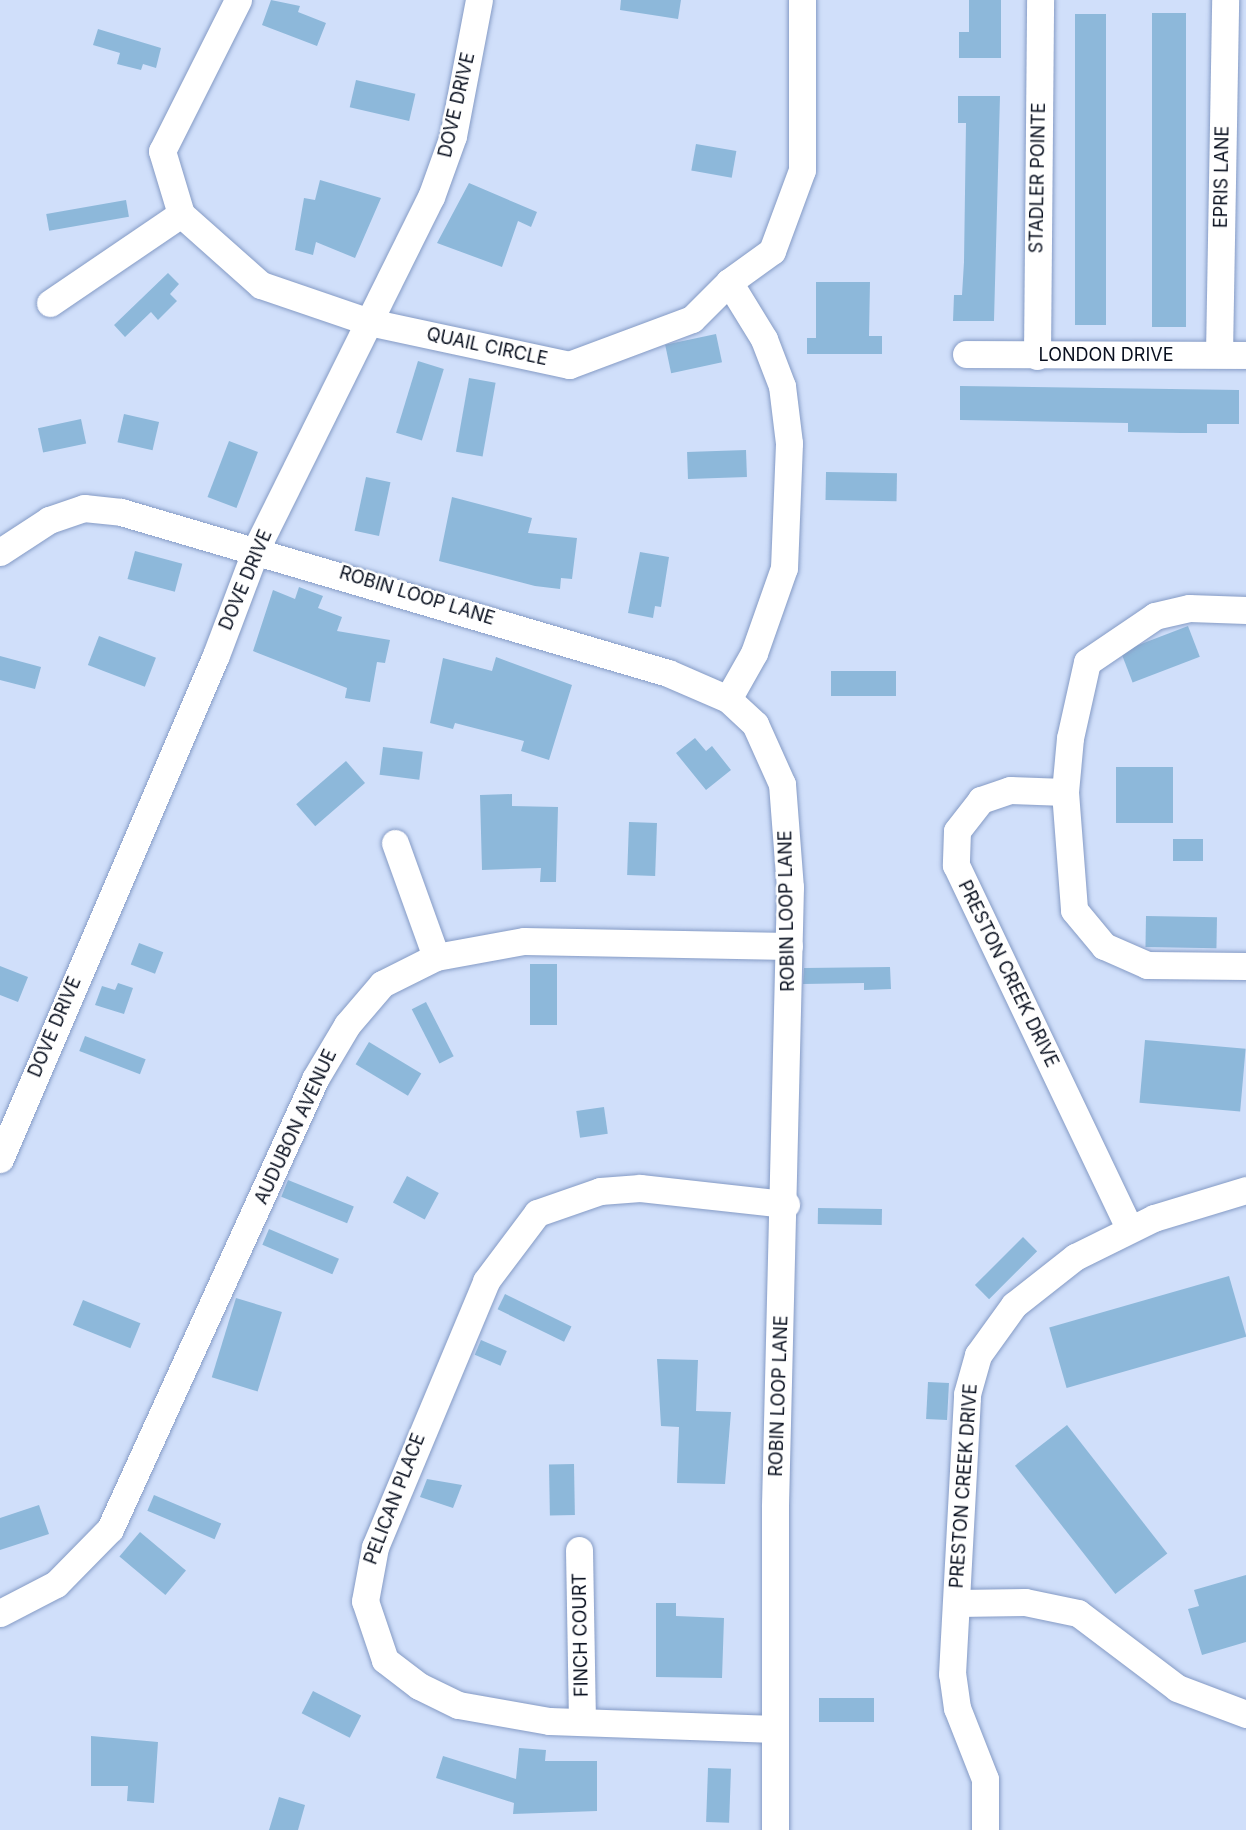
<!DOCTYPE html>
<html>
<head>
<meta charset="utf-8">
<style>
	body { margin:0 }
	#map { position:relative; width:1246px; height:1830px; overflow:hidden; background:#d0dffa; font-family:Inter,sans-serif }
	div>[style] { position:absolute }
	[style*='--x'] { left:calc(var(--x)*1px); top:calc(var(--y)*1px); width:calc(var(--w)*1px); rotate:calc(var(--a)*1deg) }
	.building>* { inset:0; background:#8db8da; transform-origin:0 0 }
	.roads { filter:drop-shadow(0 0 2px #859bc5) drop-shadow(0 0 2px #859bc5) }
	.minor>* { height:27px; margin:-13.5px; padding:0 13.5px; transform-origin:13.5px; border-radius:13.5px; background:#fff }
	span { translate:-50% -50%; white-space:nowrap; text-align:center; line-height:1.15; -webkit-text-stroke:5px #fff; paint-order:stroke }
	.street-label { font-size:18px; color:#080f1e }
</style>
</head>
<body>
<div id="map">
	<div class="building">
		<i style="clip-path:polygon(271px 0,300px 6px,298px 12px,326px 23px,317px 46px,262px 25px)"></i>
		<i style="clip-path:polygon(621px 0,681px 0,678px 19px,620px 10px)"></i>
		<i style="clip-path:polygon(969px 0,1001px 0,1001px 58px,959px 58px,959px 32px,969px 32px)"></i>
		<i style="left:1152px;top:13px;width:34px;height:314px"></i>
		<i style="left:1075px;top:14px;width:31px;height:311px"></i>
		<i style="clip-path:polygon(98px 29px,161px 48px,156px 68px,143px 64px,141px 70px,117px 64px,120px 53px,93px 45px)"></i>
		<i style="left:356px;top:80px;width:61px;height:28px;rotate:13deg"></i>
		<i style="clip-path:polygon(958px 96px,1000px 96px,994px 321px,953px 321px,954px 295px,962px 295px,964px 262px,966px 123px,958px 123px)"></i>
		<i style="left:696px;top:144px;width:41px;height:27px;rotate:10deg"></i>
		<i style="clip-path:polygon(320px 180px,381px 198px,355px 258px,316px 242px,313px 255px,295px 250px,304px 198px,315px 200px)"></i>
		<i style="clip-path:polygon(469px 183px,537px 212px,531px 227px,518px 221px,502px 267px,437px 243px)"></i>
		<i style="left:126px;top:200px;width:17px;height:81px;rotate:80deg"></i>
		<i style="clip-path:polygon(168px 273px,179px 284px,170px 294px,177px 301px,158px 320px,151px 312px,125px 337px,114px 325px)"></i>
		<i style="clip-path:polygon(816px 282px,870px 282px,869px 336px,882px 336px,882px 354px,807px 354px,807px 338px,816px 338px)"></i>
		<i style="left:716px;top:334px;width:29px;height:52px;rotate:78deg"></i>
		<i style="left:418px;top:361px;width:27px;height:75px;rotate:17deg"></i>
		<i style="left:469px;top:378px;width:27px;height:75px;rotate:10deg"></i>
		<i style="clip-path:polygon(960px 386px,1239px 390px,1239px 424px,1207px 424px,1207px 433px,1181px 433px,1128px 432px,1128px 423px,960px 420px)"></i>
		<i style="left:124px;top:414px;width:36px;height:29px;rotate:13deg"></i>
		<i style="left:81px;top:419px;width:25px;height:44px;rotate:78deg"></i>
		<i style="left:229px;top:441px;width:31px;height:60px;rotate:21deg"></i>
		<i style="left:746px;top:450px;width:27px;height:59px;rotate:88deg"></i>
		<i style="left:826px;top:472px;width:71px;height:28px;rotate:1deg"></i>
		<i style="left:366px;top:477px;width:25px;height:55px;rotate:12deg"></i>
		<i style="clip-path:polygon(452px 497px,532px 518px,528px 533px,577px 538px,572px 579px,561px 578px,560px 589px,535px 586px,439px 561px)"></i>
		<i style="left:135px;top:551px;width:49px;height:29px;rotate:15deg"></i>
		<i style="clip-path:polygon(640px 552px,669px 557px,661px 607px,655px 606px,653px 618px,628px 613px)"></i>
		<i style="clip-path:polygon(299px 587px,323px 596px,318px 608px,342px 617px,337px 631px,390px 640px,385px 663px,377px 662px,370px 702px,345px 698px,347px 688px,253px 651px,273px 590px,295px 599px)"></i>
		<i style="left:1188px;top:626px;width:33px;height:72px;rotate:69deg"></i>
		<i style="left:99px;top:636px;width:61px;height:31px;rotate:21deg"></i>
		<i style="clip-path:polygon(0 656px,41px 667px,35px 689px,0 680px)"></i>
		<i style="clip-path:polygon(496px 657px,572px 685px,549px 760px,521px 751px,524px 741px,455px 723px,453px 729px,430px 723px,443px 658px,492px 671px)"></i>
		<i style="left:896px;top:671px;width:25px;height:65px;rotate:90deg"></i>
		<i style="clip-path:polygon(695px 738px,706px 751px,712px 746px,731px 770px,706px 790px,676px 753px)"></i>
		<i style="left:383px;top:747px;width:40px;height:28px;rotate:7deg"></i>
		<i style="left:346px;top:761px;width:29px;height:66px;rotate:49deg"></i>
		<i style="left:1116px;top:767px;width:57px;height:56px"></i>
		<i style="clip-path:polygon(512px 794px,512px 806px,558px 807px,556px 882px,540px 882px,541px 868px,482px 870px,480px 795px)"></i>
		<i style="left:629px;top:822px;width:28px;height:53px;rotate:2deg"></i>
		<i style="left:1173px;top:839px;width:30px;height:22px"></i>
		<i style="left:1146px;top:916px;width:71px;height:31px;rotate:1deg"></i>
		<i style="left:139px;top:943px;width:26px;height:23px;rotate:21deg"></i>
		<i style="left:530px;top:964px;width:27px;height:61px"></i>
		<i style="clip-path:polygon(0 966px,28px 977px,18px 1002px,0 995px)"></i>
		<i style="clip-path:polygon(890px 967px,891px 989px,864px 990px,864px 983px,803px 984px,804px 968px)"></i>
		<i style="clip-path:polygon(118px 983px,133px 988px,124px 1014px,95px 1005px,102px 986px,115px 990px)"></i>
		<i style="left:426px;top:1002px;width:61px;height:16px;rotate:63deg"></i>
		<i style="left:85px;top:1036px;width:65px;height:16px;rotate:21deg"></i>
		<i style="left:1145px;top:1040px;width:101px;height:63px;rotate:5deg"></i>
		<i style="left:369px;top:1042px;width:61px;height:26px;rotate:31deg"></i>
		<i style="left:604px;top:1107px;width:27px;height:28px;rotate:82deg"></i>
		<i style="left:407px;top:1176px;width:36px;height:30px;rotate:28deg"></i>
		<i style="left:288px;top:1180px;width:71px;height:18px;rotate:22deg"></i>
		<i style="left:818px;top:1208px;width:64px;height:16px;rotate:1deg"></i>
		<i style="left:269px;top:1229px;width:76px;height:17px;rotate:23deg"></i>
		<i style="left:1023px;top:1237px;width:20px;height:68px;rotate:45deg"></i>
		<i style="left:1229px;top:1276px;width:63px;height:187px;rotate:74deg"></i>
		<i style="left:505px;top:1294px;width:74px;height:17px;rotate:26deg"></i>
		<i style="left:236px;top:1298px;width:48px;height:83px;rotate:17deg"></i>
		<i style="left:83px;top:1300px;width:62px;height:27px;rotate:22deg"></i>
		<i style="left:481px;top:1340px;width:28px;height:16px;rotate:23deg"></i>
		<i style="clip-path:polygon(657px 1359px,698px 1360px,696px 1411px,731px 1412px,725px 1484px,677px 1483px,679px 1427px,661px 1426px)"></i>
		<i style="left:928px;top:1382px;width:21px;height:37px;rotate:3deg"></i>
		<i style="left:1067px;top:1425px;width:163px;height:66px;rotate:52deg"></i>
		<i style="left:574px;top:1464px;width:51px;height:25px;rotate:89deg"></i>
		<i style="clip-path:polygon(427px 1479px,462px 1485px,453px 1508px,420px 1497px)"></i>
		<i style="left:154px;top:1495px;width:73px;height:17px;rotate:23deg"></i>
		<i style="clip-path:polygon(39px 1505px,49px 1534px,0 1550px,0 1518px)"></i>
		<i style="left:140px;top:1532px;width:60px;height:32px;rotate:40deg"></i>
		<i style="clip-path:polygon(1246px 1575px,1246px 1642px,1202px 1655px,1188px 1609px,1199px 1606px,1194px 1590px)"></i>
		<i style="clip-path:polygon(656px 1603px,676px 1603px,676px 1616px,724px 1618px,722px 1678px,656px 1677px)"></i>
		<i style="left:313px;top:1691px;width:54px;height:25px;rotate:27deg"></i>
		<i style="left:819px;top:1698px;width:55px;height:24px"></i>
		<i style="clip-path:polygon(91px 1736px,158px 1742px,154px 1803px,127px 1801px,128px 1786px,91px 1786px)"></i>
		<i style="clip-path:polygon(519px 1748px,546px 1750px,545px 1761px,597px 1761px,597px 1811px,513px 1814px,514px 1803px,436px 1778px,443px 1756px,516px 1779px)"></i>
		<i style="left:708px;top:1768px;width:23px;height:54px;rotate:2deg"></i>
		<i style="clip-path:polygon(279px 1797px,305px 1805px,298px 1830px,269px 1830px)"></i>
	</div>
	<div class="roads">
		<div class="minor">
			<i style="--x:238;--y:0;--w:169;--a:116.7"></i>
			<i style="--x:162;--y:151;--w:66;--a:73.2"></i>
			<i style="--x:181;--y:214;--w:107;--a:41.6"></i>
			<i style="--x:261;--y:285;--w:114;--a:18.9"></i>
			<i style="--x:369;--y:322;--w:205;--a:12.1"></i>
			<i style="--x:569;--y:365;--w:131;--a:-20.5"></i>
			<i style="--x:692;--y:319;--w:52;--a:-45"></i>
			<i style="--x:729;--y:282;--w:53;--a:-35.8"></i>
			<i style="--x:772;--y:251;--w:86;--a:-69.7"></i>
			<i style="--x:802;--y:170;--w:170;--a:-90"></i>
			<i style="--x:50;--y:303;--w:158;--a:-34.2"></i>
			<i style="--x:966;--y:354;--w:280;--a:0.2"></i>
			<i style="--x:1219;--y:354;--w:354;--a:-89"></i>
			<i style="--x:1037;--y:356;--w:356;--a:-89.5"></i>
			<i style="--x:0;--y:552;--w:59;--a:-33.1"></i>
			<i style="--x:49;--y:520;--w:37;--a:-19"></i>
			<i style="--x:84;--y:508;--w:37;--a:6"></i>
			<i style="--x:121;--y:512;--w:570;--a:16.4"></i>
			<i style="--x:668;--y:673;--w:65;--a:23.4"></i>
			<i style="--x:728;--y:699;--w:37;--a:43"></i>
			<i style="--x:755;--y:724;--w:66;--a:65.8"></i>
			<i style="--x:782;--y:784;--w:103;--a:85.6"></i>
			<i style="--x:790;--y:887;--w:620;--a:91.39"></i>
			<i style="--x:775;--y:1507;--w:323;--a:90"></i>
			<i style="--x:1246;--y:610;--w:57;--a:-178"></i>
			<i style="--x:1189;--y:608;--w:35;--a:167"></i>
			<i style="--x:1155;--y:616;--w:82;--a:145.9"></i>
			<i style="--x:1087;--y:662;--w:78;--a:102.6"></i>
			<i style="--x:1070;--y:738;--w:54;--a:95.3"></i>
			<i style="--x:1065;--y:792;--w:118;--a:85.6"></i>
			<i style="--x:1074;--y:910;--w:47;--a:50.2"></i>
			<i style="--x:1104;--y:946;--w:47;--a:23.8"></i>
			<i style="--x:1147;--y:965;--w:99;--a:0.6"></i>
			<i style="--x:728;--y:699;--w:53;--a:-60.5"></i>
			<i style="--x:754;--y:653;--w:90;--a:-70.6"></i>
			<i style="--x:784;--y:568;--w:125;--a:-87.7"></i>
			<i style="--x:789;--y:443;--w:57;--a:-97"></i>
			<i style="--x:782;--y:386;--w:50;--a:-111"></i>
			<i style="--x:764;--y:339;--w:67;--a:-121.6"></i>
			<i style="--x:1065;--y:792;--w:55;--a:-177.9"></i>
			<i style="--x:1010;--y:790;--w:31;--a:161"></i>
			<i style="--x:981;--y:800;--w:39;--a:128"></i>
			<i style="--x:957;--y:831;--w:34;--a:92"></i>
			<i style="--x:956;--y:865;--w:402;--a:64.5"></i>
			<i style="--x:395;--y:843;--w:121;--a:70.2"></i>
			<i style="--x:0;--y:1159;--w:548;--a:-66.8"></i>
			<i style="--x:216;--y:655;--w:113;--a:-69.3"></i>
			<i style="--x:256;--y:549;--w:393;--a:-63.6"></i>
			<i style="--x:431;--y:197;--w:65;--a:-70.2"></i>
			<i style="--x:453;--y:136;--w:138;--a:-79.2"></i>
			<i style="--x:579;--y:1550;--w:171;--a:89"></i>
			<i style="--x:957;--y:1603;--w:68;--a:-0.8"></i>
			<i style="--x:1025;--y:1602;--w:54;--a:11.7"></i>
			<i style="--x:1078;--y:1613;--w:124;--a:37.1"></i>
			<i style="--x:1177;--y:1688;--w:74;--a:20.6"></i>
			<i style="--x:0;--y:1613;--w:63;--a:-27.4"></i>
			<i style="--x:56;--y:1584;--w:77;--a:-45.5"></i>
			<i style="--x:110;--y:1529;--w:494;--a:-65.5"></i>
			<i style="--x:315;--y:1079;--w:63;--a:-59.3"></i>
			<i style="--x:347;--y:1025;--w:54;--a:-49.5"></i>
			<i style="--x:382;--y:984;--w:60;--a:-26.6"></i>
			<i style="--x:436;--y:957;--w:89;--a:-10.3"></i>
			<i style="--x:524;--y:941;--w:265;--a:1.1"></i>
			<i style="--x:775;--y:1729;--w:226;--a:-178"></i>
			<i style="--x:549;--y:1721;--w:92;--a:-170"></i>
			<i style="--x:458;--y:1705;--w:43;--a:-154"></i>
			<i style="--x:419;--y:1686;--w:43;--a:-142.6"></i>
			<i style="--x:385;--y:1660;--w:62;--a:-108.7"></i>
			<i style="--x:365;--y:1601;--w:55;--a:-79.5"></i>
			<i style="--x:375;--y:1547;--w:288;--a:-67.3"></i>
			<i style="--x:486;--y:1281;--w:85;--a:-53.1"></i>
			<i style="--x:537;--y:1213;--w:67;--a:-19.2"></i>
			<i style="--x:600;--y:1191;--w:40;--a:-4.3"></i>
			<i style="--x:640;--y:1188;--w:147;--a:6.3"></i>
			<i style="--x:985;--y:1830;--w:51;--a:-90"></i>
			<i style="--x:985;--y:1779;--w:76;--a:-111.5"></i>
			<i style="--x:957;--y:1708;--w:34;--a:-98"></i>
			<i style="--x:952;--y:1674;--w:280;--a:-86.9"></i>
			<i style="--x:967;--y:1394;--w:41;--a:-74.2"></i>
			<i style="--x:978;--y:1355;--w:62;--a:-54.2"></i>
			<i style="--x:1014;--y:1305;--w:78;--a:-38.2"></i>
			<i style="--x:1075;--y:1257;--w:88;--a:-26.3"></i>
			<i style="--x:1154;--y:1218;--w:96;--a:-16.9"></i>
		</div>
	</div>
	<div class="street-label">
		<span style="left:457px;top:105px;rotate:-77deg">DOVE DRIVE</span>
		<span style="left:1222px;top:177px;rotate:-89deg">EPRIS LANE</span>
		<span style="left:1038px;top:178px;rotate:-89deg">STADLER POINTE</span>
		<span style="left:487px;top:347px;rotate:12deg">QUAIL CIRCLE</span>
		<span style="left:1106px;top:355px">LONDON DRIVE</span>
		<span style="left:246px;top:580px;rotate:-67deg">DOVE DRIVE</span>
		<span style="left:417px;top:596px;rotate:17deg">ROBIN LOOP LANE</span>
		<span style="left:787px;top:911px;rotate:-91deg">ROBIN LOOP LANE</span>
		<span style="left:1008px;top:974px;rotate:64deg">PRESTON CREEK DRIVE</span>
		<span style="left:55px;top:1027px;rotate:-67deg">DOVE DRIVE</span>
		<span style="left:296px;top:1127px;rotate:-65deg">AUDUBON AVENUE</span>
		<span style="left:779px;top:1396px;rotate:-88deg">ROBIN LOOP LANE</span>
		<span style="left:964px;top:1486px;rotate:-86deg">PRESTON CREEK DRIVE</span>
		<span style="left:395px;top:1499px;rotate:-69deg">PELICAN PLACE</span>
		<span style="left:581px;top:1635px;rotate:-91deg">FINCH COURT</span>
	</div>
</div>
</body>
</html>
